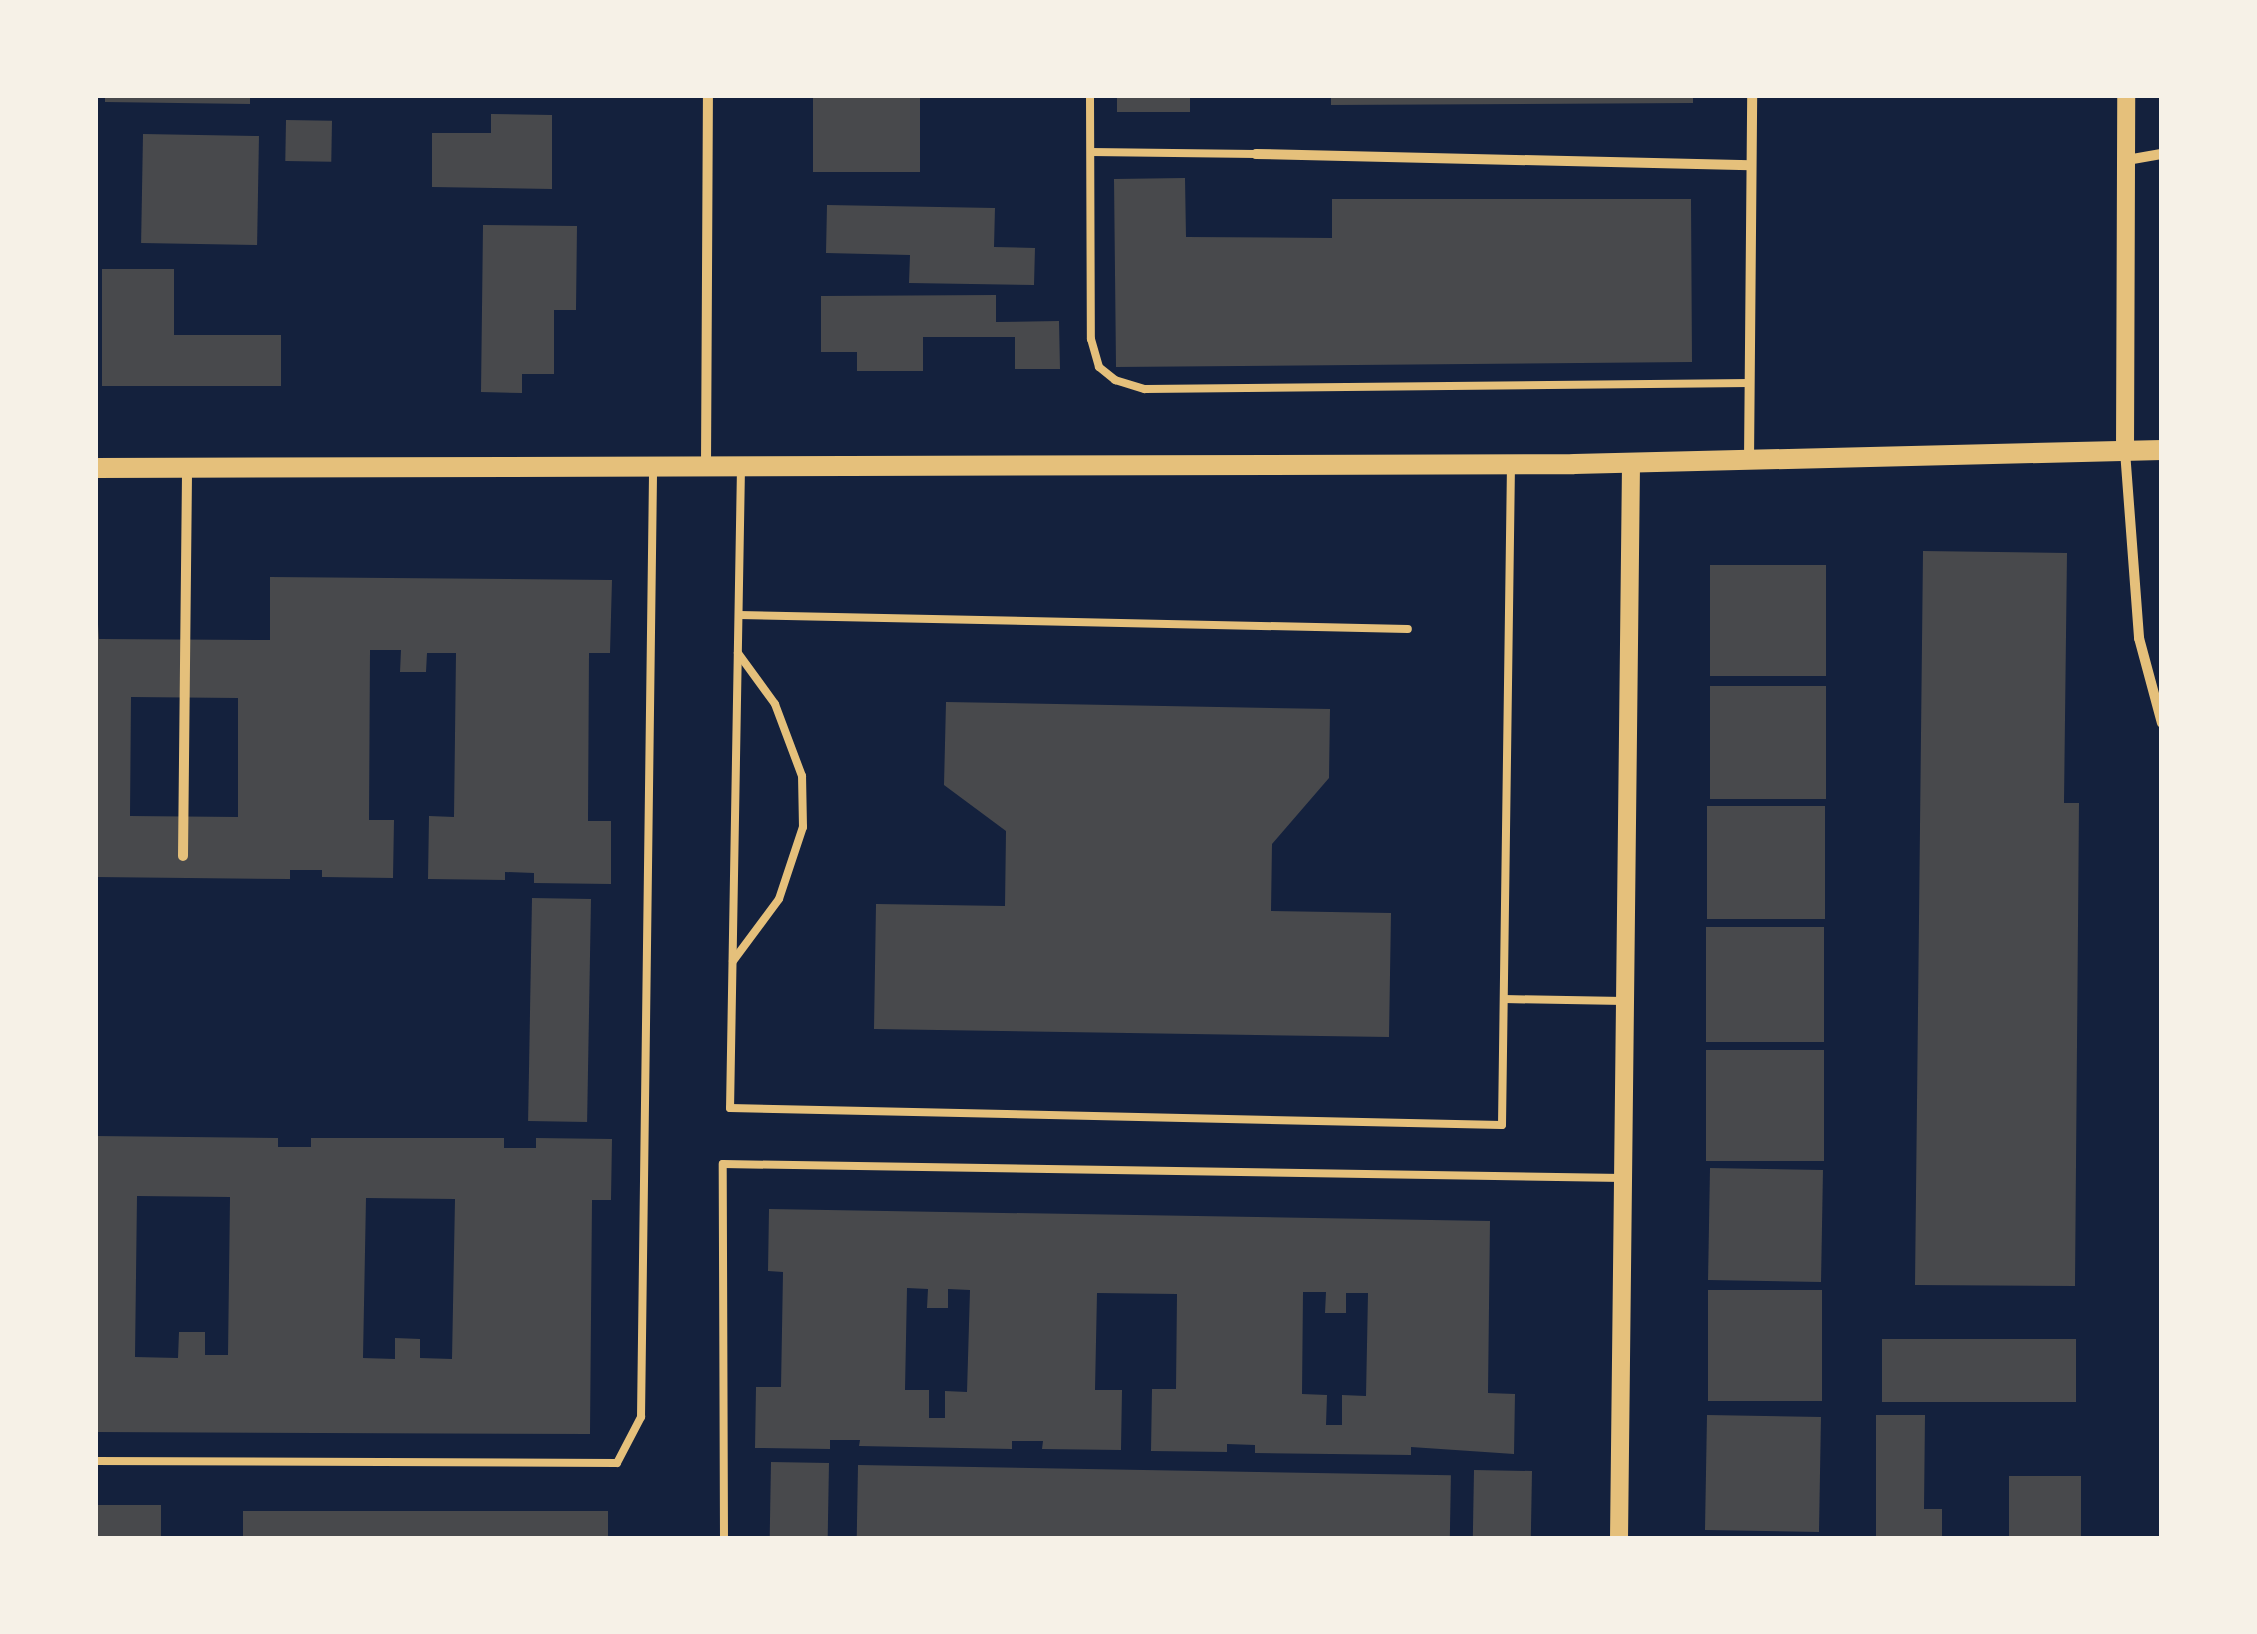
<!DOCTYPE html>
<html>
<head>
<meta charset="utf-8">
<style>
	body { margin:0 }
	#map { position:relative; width:2257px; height:1634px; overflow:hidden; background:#14213d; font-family:"Exo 2",sans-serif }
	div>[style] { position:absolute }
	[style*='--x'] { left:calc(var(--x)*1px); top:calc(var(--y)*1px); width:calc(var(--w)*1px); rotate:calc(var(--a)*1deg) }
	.building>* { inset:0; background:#48494c; transform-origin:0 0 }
	.service>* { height:8px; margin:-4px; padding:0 4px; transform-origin:4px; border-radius:4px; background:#e5c07b }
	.minor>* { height:10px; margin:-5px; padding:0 5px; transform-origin:5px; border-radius:5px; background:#e5c07b }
	.tertiary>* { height:18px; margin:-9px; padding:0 9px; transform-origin:9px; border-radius:9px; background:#e5c07b }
	.secondary>* { height:20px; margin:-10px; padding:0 10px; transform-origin:10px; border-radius:10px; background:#e5c07b }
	span { translate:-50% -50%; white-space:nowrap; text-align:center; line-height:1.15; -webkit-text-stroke:10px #f6f1e7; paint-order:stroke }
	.frame { position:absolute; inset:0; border:98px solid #f6f1e7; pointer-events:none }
</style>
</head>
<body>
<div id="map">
	<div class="building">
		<i style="clip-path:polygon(105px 95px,250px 95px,250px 104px,105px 102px)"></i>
		<i style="left:813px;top:95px;width:107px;height:77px"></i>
		<i style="left:1117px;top:95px;width:73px;height:17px"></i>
		<i style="clip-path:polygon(1331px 95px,1693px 95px,1693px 103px,1331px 105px)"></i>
		<i style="clip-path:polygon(491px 114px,552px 115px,552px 189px,432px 187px,432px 133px,491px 133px)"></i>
		<i style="left:286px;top:120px;width:46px;height:41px;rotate:1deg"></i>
		<i style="left:143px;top:134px;width:116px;height:109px;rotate:1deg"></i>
		<i style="clip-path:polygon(1185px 178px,1186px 237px,1332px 238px,1332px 199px,1691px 199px,1692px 362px,1116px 367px,1114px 179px)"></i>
		<i style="clip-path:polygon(827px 205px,995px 208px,994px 247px,1035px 248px,1034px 285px,909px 283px,910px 255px,826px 253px)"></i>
		<i style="clip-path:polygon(483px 225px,577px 226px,576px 310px,554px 310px,554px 374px,522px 374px,522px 393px,481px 392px)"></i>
		<i style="clip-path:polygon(102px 269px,174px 269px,174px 335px,281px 335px,281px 386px,102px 386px)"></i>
		<i style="clip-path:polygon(996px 295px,996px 322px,1059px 321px,1060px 369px,1015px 369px,1015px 337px,923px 337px,923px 371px,857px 371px,857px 352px,821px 352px,821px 296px)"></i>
		<i style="clip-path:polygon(1923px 551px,2067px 553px,2064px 803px,2079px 803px,2075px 1286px,1915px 1285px)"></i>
		<i style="left:1710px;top:565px;width:116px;height:111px"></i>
		<i style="clip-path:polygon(evenodd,270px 577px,612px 580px,610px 653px,589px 653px,588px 821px,611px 821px,611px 884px,534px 883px,534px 873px,505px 872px,505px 880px,428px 879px,429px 816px,454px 817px,456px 653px,427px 653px,426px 672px,400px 672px,401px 650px,370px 650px,369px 820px,394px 820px,393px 878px,322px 877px,322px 870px,290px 870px,290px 879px,95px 877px,95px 579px,99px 639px,270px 640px,270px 577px,131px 697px,238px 698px,238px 817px,130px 816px,131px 697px)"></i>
		<i style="left:1710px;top:686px;width:116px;height:113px"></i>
		<i style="clip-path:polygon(946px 702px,1330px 709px,1329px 778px,1272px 844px,1271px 911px,1391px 913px,1389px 1037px,874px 1029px,876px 904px,1005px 906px,1006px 831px,944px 785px)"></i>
		<i style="left:1707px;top:806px;width:118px;height:113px"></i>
		<i style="left:532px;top:898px;width:59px;height:223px;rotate:1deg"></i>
		<i style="left:1706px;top:927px;width:118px;height:115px"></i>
		<i style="left:1706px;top:1050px;width:118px;height:111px"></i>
		<i style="clip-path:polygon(evenodd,95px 1136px,278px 1138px,278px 1147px,311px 1147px,311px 1138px,504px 1138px,504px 1148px,536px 1148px,536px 1138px,612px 1139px,611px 1200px,592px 1200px,590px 1434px,95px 1432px,95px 1136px,137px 1196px,230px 1197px,228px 1355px,205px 1355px,205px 1332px,179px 1332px,178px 1358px,135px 1357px,137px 1196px,95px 1136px,366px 1198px,455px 1199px,452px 1359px,420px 1358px,420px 1339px,395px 1338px,395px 1359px,363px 1358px,366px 1198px)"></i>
		<i style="left:1710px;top:1168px;width:113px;height:112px;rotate:1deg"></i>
		<i style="clip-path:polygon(evenodd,769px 1209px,1490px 1221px,1488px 1393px,1515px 1394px,1514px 1454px,1411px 1447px,1411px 1455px,1255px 1453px,1255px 1445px,1227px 1444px,1227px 1452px,1151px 1451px,1152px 1389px,1176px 1389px,1177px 1294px,1097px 1293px,1095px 1390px,1122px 1390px,1121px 1450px,1042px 1449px,1043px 1441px,1012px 1441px,1012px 1449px,859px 1446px,860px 1440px,830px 1440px,830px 1449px,755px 1448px,756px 1387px,781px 1387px,783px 1272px,768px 1271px,769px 1209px,907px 1288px,928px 1289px,927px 1308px,948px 1308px,948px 1289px,970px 1290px,967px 1392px,945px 1391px,945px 1418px,929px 1418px,929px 1390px,905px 1390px,907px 1288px,769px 1209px,1303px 1292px,1326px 1292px,1325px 1313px,1346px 1313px,1346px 1293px,1368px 1293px,1366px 1396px,1342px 1395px,1342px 1425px,1326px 1425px,1327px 1395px,1302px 1394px,1303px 1292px)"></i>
		<i style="left:1708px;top:1290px;width:114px;height:111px"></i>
		<i style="left:1882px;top:1339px;width:194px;height:63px"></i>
		<i style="left:1707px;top:1415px;width:114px;height:115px;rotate:1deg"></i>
		<i style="clip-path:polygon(1876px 1415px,1925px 1415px,1924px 1509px,1942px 1509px,1942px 1539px,1876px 1539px)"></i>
		<i style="left:771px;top:1462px;width:58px;height:77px;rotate:1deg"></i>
		<i style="left:858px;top:1465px;width:593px;height:74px;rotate:1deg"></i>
		<i style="left:1474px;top:1470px;width:58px;height:69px;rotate:1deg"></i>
		<i style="left:2009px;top:1476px;width:72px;height:63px"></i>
		<i style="left:95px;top:1505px;width:66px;height:34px"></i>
		<i style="left:243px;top:1511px;width:365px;height:28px"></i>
	</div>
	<div class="service">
		<i style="--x:1090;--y:95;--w:244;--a:89.8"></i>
		<i style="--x:1091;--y:339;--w:29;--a:74"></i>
		<i style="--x:1099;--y:367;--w:21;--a:39"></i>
		<i style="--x:1115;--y:380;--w:31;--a:17"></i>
		<i style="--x:1145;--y:389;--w:605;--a:-0.57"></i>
		<i style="--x:1091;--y:152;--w:165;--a:0.7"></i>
		<i style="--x:741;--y:467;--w:641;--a:90.98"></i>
		<i style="--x:730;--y:1108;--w:772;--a:1.26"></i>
		<i style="--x:1502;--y:1125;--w:657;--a:-89.22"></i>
		<i style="--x:739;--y:615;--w:669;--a:1.2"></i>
		<i style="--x:733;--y:961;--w:77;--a:-53.4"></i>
		<i style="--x:779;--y:899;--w:76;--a:-71.6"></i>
		<i style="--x:803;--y:827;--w:51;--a:-91.1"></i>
		<i style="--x:802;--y:776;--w:77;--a:-110.6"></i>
		<i style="--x:775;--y:704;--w:63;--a:-126"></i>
		<i style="--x:1504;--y:999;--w:120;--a:1"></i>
		<i style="--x:95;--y:1461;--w:522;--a:0.22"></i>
		<i style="--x:617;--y:1463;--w:52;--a:-62.4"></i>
		<i style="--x:641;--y:1417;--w:947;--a:-89.27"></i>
		<i style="--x:724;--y:1539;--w:375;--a:-90.2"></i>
		<i style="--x:723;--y:1164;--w:900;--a:0.89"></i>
	</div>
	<div class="minor">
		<i style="--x:1256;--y:154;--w:495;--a:1.3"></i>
		<i style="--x:2127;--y:160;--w:36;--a:-10"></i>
		<i style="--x:2125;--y:451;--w:188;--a:85.7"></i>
		<i style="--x:2139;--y:638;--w:88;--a:74.9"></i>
		<i style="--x:1749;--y:461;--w:366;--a:-89.5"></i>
		<i style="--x:706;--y:465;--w:370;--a:-89.7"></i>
		<i style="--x:183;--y:856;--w:386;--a:-89.4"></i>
	</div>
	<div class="tertiary">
		<i style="--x:2125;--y:450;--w:355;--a:-89.8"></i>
		<i style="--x:1619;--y:1539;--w:1076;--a:-89.36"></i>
	</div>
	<div class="secondary">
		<i style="--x:95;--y:468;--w:1479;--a:-0.15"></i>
		<i style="--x:1574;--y:464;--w:588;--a:-1.36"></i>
	</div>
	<div class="frame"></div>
</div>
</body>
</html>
